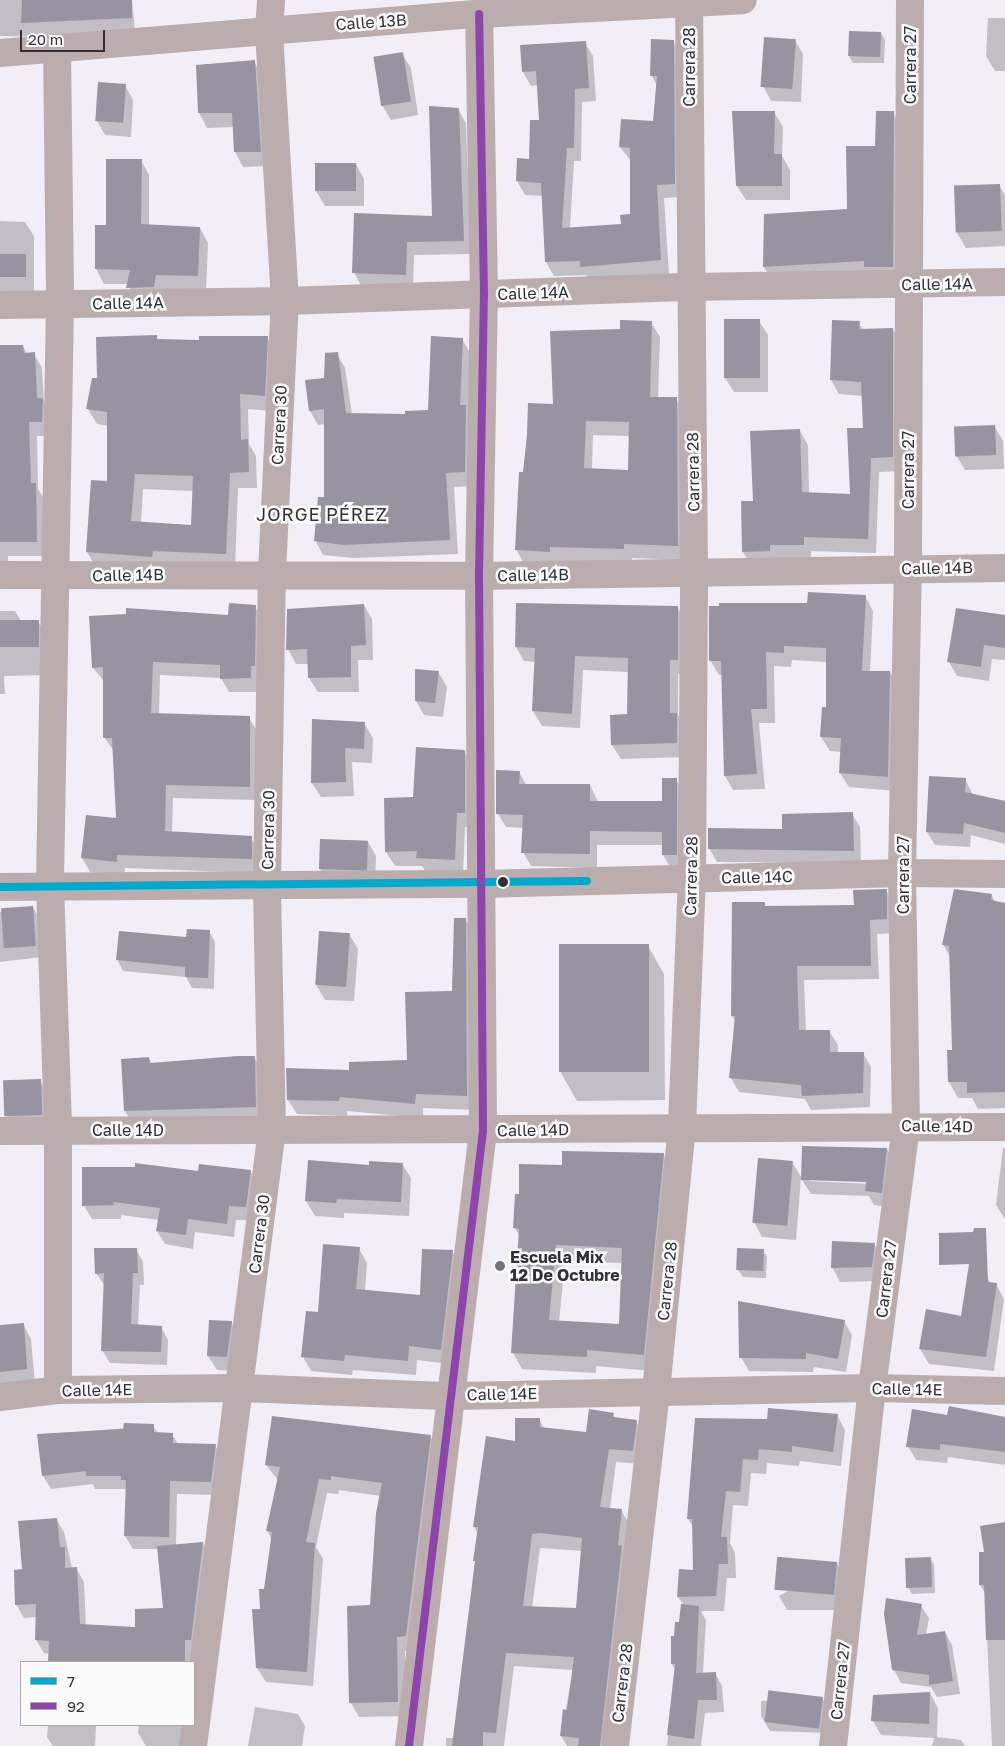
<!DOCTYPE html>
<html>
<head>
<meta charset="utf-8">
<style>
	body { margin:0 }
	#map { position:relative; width:1005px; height:1746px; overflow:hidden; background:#f2eef8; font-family:"Golos Text",sans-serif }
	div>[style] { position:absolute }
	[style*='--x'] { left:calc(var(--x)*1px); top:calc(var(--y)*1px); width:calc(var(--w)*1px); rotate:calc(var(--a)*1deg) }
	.shadow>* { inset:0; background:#0003 }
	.building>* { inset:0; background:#9793a1; transform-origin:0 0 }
	.minor>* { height:28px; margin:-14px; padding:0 14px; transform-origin:14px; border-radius:14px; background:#bbadad }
	.bus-1>* { height:8px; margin:-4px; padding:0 4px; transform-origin:4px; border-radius:4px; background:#00a9ce }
	.bus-2>* { height:8px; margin:-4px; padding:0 4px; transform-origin:4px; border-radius:4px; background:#8e44ad }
	.dots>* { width:14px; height:14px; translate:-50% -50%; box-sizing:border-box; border:2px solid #fbfbfb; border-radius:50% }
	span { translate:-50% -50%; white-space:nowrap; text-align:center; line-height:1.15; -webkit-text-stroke:5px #fbfbfb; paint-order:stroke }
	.street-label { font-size:16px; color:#332f39 }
	.poi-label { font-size:16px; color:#332f39; font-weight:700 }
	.left { translate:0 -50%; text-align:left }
	.neighbourhood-label { font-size:18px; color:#332f39; letter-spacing:1px }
	.legend { position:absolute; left:20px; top:1661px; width:175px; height:65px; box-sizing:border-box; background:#fbfbfb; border:1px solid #aba9ad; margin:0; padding:6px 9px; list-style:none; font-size:15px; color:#332f39 }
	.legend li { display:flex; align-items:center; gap:10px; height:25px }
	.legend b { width:25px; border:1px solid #aba9ad }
	.scale { position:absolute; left:20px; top:30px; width:85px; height:22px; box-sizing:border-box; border:2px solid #332f39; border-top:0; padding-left:6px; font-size:15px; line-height:18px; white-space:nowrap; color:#332f39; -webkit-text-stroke:4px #fbfbfb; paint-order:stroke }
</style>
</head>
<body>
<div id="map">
	<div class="shadow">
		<i style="clip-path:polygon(0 0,132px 0,135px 32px,56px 37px,0 36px)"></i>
		<i style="clip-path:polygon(988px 18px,1005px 18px,1005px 71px,995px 71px,986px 56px)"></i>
		<i style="clip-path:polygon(881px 33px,885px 40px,884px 63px,853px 63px,849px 56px)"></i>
		<i style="clip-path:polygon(795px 40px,803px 54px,801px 102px,771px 101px,763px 86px)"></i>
		<i style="clip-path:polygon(673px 41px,681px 55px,682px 197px,664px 198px,669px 274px,589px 280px,586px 275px,554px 276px,546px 262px,543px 196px,525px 195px,517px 181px,531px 161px,540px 122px,538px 85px,531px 86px,523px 72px,585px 43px,593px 56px,596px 101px,582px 102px,581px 161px,574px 161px,570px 228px,622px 226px,631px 216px,631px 161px,620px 147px,654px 122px,657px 86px,652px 76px)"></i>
		<i style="clip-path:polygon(402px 54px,411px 68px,418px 115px,391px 120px,382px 105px)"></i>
		<i style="clip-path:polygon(254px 62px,263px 76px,268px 166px,243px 167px,235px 152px,234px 127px,207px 128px,199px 113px,198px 66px)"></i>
		<i style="clip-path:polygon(125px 85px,133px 100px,131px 137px,105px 135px,97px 121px)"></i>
		<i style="clip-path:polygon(458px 109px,466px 123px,471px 254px,414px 255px,413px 288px,361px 286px,354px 272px,434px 218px)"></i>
		<i style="clip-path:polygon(733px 112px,774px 112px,783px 127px,782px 156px,790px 170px,790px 200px,746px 200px,737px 186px)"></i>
		<i style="clip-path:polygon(893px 113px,901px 127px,901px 280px,772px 281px,764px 267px,766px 215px,848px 210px)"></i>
		<i style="clip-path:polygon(141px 160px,149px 175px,149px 226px,200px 228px,208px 243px,206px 290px,136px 302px,128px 284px,104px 284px,96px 269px)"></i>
		<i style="clip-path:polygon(316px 164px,356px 164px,364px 179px,364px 206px,325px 206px,316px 191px)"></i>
		<i style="clip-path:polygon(999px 185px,1005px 195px,1005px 246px,966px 248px,957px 233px)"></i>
		<i style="clip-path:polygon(0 221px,25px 222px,34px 236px,34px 292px,0 291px)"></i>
		<i style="clip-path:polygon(759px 321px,768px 335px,768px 392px,734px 392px,725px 378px)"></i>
		<i style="clip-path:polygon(evenodd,651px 322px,660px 337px,658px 398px,676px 399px,685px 413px,686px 560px,632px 558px,631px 563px,524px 564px,516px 549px,529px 435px,621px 330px,651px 322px,593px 435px,630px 436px,630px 471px,592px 470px,593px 435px)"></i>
		<i style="clip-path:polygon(859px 323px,863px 330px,893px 329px,901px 344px,900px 471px,879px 472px,876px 553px,811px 551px,811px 559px,752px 566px,743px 552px,754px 502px,800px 431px,808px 445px,809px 494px,851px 495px,864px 429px,863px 396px,839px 394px,831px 380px)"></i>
		<i style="clip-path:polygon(evenodd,156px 337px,158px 340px,200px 341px,267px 337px,276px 353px,273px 411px,248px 409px,249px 444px,256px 456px,257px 488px,238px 488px,235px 569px,96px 567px,87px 552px,109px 483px,108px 426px,97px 424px,88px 409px,98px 380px,156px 337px,143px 489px,194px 491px,192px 526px,141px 523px,143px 489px)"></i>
		<i style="clip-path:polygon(462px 339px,470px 353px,468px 411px,474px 421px,473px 486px,454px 487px,458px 554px,353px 558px,323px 555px,315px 540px,325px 498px,325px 424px,318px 425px,310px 411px,337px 354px,345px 368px,352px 414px,406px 415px,429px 411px)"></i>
		<i style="clip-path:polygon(0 345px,23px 346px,27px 354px,34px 354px,42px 368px,44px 402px,50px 413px,50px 436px,37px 436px,38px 489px,44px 498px,44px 556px,8px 556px,8px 566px,0 566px)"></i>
		<i style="clip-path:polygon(956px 427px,995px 427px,1003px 441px,1004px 469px,965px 470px,956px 455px)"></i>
		<i style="clip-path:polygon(865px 596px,873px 611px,870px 672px,890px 672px,898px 687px,896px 791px,849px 787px,840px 773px,842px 752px,830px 751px,821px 737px,827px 708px,827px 662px,792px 660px,791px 667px,774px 666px,775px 723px,759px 723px,765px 789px,733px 790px,725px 776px,722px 675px,719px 675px,710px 660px,808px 604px)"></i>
		<i style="clip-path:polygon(364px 605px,372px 619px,373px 660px,358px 660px,359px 692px,318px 692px,309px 678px,309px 664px,296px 664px,288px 649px)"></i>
		<i style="clip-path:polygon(255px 607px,263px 620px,258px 692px,229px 692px,221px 678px,160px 675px,159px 714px,249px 718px,257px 731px,257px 800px,173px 798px,172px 833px,251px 838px,259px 851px,259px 873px,125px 868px,124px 875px,90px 872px,82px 858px,117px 819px,114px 751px,104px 737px,104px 681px,93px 668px)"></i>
		<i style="clip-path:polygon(677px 607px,686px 621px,686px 674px,678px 674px,678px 715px,685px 728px,685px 757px,621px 759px,612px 745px,628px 716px,629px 672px,583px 670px,580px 728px,542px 726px,533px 711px,536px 662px,524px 661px,516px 647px)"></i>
		<i style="clip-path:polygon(0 611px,15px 611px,21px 621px,38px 621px,45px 633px,44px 675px,4px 676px,5px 694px,0 694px)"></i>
		<i style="clip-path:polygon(1005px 617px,1005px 660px,992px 659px,989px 681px,957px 676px,949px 662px)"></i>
		<i style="clip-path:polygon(438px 672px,447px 687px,443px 717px,424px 715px,416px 701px)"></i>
		<i style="clip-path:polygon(364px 723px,373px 738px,372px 763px,352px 762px,354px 796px,321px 797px,312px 783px)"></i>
		<i style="clip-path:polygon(464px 751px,472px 766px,473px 827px,465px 827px,463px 874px,426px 872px,422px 866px,395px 866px,386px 852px,414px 799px)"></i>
		<i style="clip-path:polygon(519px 772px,526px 785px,590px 785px,598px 802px,663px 802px,676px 779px,684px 793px,684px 868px,671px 868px,663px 855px,663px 845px,597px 845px,597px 868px,531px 866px,523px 852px,524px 828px,506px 827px,498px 814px)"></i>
		<i style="clip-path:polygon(930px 777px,965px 779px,973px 795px,1005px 803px,1005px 844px,971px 835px,970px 847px,935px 845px,927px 832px)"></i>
		<i style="clip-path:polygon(852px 814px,860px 827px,861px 863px,717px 862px,709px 848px)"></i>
		<i style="clip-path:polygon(321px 840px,368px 842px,376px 856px,375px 883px,328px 884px,320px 869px)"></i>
		<i style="clip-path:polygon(886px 890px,894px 905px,895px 933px,877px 934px,879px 979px,804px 980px,806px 1031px,829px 1031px,838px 1045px,838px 1053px,863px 1053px,871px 1067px,870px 1107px,811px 1110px,805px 1099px,739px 1092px,731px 1078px,736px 1022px,732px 1016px,764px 904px,767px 907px,855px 906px)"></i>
		<i style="clip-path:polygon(992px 896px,995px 902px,1005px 904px,1005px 1108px,978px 1109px,972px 1098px,958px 1098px,949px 1082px,953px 1051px,950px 957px,943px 944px)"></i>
		<i style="clip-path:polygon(33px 907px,39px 919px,42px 957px,0 962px,0 912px)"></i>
		<i style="clip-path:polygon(465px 919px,474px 934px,475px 1110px,423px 1108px,423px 1118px,347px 1111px,347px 1116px,297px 1114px,288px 1100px,350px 1071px,409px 1062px,453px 992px)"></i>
		<i style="clip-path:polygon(209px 931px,215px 942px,214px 989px,192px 988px,186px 977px,123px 971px,117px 959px)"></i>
		<i style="clip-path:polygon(349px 934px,358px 949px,354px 1001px,325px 1000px,316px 985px)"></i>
		<i style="clip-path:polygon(648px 946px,664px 974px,665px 1100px,577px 1101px,561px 1073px)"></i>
		<i style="clip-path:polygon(254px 1057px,263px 1072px,264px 1122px,133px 1126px,125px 1111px,122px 1060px,149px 1059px,152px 1064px)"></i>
		<i style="clip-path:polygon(40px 1081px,44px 1088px,45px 1121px,11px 1122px,6px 1115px)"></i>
		<i style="clip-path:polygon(1003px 1148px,1005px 1148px,1005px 1219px,996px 1205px)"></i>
		<i style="clip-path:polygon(evenodd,887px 1149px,895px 1164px,889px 1207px,874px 1205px,869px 1196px,811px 1194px,802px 1180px,887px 1149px,809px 1179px,872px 1181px,872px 1184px,809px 1181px,809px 1179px)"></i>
		<i style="clip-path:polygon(evenodd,663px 1154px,672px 1170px,653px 1371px,596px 1366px,596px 1373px,522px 1369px,513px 1353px,520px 1237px,515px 1228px,520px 1195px,563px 1166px,663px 1154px,565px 1261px,622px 1263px,620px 1326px,559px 1322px,565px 1261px)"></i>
		<i style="clip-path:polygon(309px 1161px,370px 1166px,402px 1164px,411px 1178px,409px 1216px,344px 1213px,344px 1218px,315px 1216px,306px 1201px)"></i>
		<i style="clip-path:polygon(792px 1162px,801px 1177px,796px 1240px,762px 1237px,754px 1222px)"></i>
		<i style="clip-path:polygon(250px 1171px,258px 1185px,254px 1220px,236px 1220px,234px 1237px,195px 1232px,193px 1249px,165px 1244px,157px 1231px,159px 1220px,121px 1215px,121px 1219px,92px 1219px,84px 1206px,199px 1172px)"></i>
		<i style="clip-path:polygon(874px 1244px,883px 1258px,880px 1281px,840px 1282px,832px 1267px)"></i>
		<i style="clip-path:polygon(136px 1249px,143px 1262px,144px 1285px,140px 1285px,138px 1326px,161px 1327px,168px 1340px,167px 1365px,110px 1363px,102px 1350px,105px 1286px,96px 1273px)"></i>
		<i style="clip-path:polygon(359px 1249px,367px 1263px,365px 1291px,422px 1296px,452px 1251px,461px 1266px,449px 1364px,417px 1360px,416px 1375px,353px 1370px,352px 1375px,311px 1371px,303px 1357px,319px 1313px)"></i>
		<i style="clip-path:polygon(763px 1250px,767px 1257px,766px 1278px,743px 1277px,738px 1270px)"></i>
		<i style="clip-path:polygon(987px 1277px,991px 1284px,996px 1284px,1004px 1299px,994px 1371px,929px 1364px,920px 1349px,962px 1317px)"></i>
		<i style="clip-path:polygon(844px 1321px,852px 1335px,846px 1372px,814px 1367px,813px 1372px,749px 1371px,741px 1357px)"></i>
		<i style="clip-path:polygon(231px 1322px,239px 1337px,235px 1371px,217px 1370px,208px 1356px)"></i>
		<i style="clip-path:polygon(23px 1324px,31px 1339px,35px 1384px,0 1387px,0 1326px)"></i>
		<i style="clip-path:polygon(evenodd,613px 1414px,615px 1419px,636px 1421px,644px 1435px,641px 1464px,616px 1462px,610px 1509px,621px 1510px,629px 1524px,608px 1746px,567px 1746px,561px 1736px,573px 1670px,514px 1666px,504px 1746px,446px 1746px,446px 1738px,455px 1738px,478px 1534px,474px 1526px,516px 1443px,539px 1420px,544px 1428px,587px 1433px,613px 1414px,540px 1548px,582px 1551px,577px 1609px,532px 1608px,540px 1548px)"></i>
		<i style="clip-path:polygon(837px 1415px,845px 1430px,841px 1466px,800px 1461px,799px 1466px,767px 1463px,766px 1474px,751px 1473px,748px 1506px,733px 1505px,730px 1543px,735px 1553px,736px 1578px,727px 1578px,724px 1611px,701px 1611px,706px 1620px,703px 1674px,715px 1673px,722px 1686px,724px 1712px,705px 1713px,701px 1746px,667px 1746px,675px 1670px,672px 1664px,683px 1604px,678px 1597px,694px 1572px,694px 1528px,688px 1519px,768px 1420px)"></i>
		<i style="clip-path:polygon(948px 1416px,1005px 1419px,1005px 1465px,948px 1457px,947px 1463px,916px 1460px,908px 1446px)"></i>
		<i style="clip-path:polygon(153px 1426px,158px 1433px,172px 1434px,178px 1444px,215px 1445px,223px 1459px,218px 1495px,177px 1494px,176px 1546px,203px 1543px,210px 1557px,192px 1662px,49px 1662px,50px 1654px,44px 1653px,36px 1640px,37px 1617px,24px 1618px,16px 1604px,23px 1570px,56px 1519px,64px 1532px,72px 1568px,76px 1568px,84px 1582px,86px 1626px,137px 1628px,164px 1609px,159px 1549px,133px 1549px,125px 1536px,127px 1489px,95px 1489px,93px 1484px,51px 1489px,43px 1476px,38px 1435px)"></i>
		<i style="clip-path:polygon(430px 1436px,438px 1450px,414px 1650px,405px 1651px,406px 1716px,359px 1717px,351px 1703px,371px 1606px,381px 1496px,339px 1490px,338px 1494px,327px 1493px,316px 1547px,323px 1559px,313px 1686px,266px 1682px,257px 1668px,261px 1610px,272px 1540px,267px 1530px,278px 1480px,266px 1465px)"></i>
		<i style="clip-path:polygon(1005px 1524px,1005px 1746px,992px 1746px,985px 1593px,980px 1585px,985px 1553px)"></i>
		<i style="clip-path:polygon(930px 1558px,934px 1565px,935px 1593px,912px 1594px,908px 1587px)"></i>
		<i style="clip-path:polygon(837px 1563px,845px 1578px,842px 1610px,787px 1610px,779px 1596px)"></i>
		<i style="clip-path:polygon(921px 1606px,929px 1618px,926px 1635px,945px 1632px,952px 1645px,960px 1694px,937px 1697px,931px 1687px,901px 1683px,894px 1670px)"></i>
		<i style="clip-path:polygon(930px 1693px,938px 1708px,937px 1737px,961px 1740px,965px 1746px,932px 1746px,934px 1738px,881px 1735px,873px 1721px)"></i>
		<i style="clip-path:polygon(822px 1698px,830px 1713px,828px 1733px,770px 1731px,761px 1716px,761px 1701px)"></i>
		<i style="clip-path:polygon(255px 1707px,298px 1714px,305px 1726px,302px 1746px,248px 1746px)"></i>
		<i style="clip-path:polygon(48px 1725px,96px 1725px,95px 1746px,53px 1746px,47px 1737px)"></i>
		<i style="clip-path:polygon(139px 1725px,189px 1725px,186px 1746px,146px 1746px,138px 1733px)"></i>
	</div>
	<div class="building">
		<i style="clip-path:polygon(22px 0,132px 0,132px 18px,21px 23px)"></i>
		<i style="left:849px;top:31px;width:32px;height:25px;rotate:2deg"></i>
		<i style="left:764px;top:37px;width:32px;height:50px;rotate:4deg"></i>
		<i style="clip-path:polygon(651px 39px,674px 40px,675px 184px,657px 185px,661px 260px,580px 267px,580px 261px,545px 262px,541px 183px,516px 181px,517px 158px,529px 159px,530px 120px,539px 120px,536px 71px,522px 72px,520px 45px,586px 41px,589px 88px,575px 89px,574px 148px,567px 148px,562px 228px,621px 224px,620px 215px,630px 214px,630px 148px,619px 147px,621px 119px,653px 121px,657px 76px,650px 76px)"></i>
		<i style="left:403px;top:52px;width:50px;height:30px;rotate:81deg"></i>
		<i style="clip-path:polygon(255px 60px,261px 152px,234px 152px,232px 113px,198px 113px,196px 65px)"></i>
		<i style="left:98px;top:82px;width:28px;height:39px;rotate:4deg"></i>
		<i style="clip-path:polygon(429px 106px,459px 108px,464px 241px,407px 242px,406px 275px,352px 273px,354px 213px,432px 216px)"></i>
		<i style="clip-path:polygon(732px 111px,775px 111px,774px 154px,782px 154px,782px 186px,736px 186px)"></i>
		<i style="clip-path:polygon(876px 111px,894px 111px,893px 267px,864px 267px,864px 261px,763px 267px,764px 214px,847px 209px,846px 146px,875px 146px)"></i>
		<i style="clip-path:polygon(106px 159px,142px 159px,141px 224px,200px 227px,198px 276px,156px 275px,154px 287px,126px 288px,130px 270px,95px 269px,95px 225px,106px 225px)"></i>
		<i style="left:315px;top:163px;width:41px;height:28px"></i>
		<i style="left:1000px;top:184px;width:47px;height:46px;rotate:88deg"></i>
		<i style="left:0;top:254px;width:26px;height:23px"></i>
		<i style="left:760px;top:319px;width:59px;height:36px;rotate:90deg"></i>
		<i style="clip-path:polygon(evenodd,620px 320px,652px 321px,650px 397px,677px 397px,678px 546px,624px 544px,624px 549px,550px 547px,550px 552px,515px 550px,519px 472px,523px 472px,527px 435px,528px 403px,553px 404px,550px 331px,620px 329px,620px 320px,586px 421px,629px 422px,628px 470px,584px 468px,586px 421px)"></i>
		<i style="clip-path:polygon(832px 320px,860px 321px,859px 329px,893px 328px,893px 457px,871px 458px,868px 539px,804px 537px,804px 545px,770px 545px,770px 551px,742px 552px,741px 501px,753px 501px,750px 431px,800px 429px,802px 492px,850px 494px,847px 428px,863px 428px,861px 382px,830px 380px)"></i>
		<i style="clip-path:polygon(evenodd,157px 335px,157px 339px,199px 340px,199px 336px,268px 336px,265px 396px,240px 394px,241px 440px,248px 439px,249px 472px,230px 473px,226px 554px,153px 551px,152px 557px,86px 552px,91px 480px,107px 481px,107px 412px,86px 409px,92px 378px,97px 378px,96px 337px,157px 335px,135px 474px,193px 476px,191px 525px,131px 521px,135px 474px)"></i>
		<i style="clip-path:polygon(431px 336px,463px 338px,460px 405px,466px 405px,465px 472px,446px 473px,450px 540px,344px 545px,314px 541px,318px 497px,324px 497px,324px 409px,309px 411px,305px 380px,324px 378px,325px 353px,338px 352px,346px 413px,405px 414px,405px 411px,428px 410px)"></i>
		<i style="clip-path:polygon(0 345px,23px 345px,24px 353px,35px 352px,37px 398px,43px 398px,42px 422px,29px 422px,31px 483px,36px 483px,37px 542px,0 542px)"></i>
		<i style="left:995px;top:425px;width:30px;height:41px;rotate:88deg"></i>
		<i style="clip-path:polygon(808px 592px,866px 595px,862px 671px,890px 671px,888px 777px,839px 773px,841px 738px,820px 737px,822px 707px,826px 707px,826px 648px,784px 646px,784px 653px,766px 652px,767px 709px,751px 709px,757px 774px,724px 776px,721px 661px,709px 661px,709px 606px,719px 606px,719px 603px,807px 603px)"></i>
		<i style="clip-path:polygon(229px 603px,256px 605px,255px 666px,251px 666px,251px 678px,220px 679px,220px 665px,153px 662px,151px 713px,250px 716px,250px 787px,166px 785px,165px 831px,252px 836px,252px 859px,117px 855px,117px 862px,81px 858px,86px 815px,116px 818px,112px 738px,103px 738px,103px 667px,92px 668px,89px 616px,126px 614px,126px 608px,228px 615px)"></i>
		<i style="clip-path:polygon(516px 603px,678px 606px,678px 660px,670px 660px,670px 713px,677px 713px,677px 743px,611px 745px,610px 715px,627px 714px,628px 658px,575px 656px,572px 714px,532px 711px,535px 648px,515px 647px)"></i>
		<i style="clip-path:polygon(364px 604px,366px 645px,351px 646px,351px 677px,308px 678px,307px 649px,286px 650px,287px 609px)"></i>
		<i style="clip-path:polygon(956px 608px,1005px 615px,1005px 648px,984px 645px,981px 667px,947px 662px)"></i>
		<i style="left:0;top:620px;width:39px;height:27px"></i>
		<i style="clip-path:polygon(415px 669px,439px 671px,435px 703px,415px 701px)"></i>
		<i style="clip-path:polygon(312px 719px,365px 722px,364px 749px,345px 748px,346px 782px,311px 783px)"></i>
		<i style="clip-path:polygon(416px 747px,465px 750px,465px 813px,457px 813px,455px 860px,416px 858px,417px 851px,385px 852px,384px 798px,413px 797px)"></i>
		<i style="clip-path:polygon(496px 770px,520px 771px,519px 784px,590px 784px,590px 801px,662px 801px,662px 778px,677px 778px,677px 855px,662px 855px,662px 832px,590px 831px,590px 854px,521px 853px,523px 815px,496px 814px)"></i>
		<i style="clip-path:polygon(929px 776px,966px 778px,965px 792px,1005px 801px,1005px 833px,964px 823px,963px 834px,926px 832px)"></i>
		<i style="clip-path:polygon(853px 812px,854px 851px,708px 849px,708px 828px,782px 829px,782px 814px)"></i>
		<i style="left:320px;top:839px;width:48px;height:30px;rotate:2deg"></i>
		<i style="clip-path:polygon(887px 889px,887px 919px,870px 920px,871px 966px,797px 966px,799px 1030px,830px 1030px,830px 1052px,864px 1052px,863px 1093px,802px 1096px,801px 1085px,729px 1078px,735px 1016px,731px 1016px,732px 902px,765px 902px,765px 906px,854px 905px,853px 890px)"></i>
		<i style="clip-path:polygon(954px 889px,992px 894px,991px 900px,1005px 903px,1005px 1092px,967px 1093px,967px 1082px,948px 1082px,947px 1050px,952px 1050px,949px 946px,942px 945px)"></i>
		<i style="left:33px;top:906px;width:40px;height:32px;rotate:86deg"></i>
		<i style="clip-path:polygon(454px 918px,466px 918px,467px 1096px,416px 1094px,415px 1104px,340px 1097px,339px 1101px,287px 1100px,286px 1068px,349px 1070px,349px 1062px,407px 1060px,405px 992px,452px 991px)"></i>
		<i style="clip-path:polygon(187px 929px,210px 930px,208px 978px,185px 977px,185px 967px,116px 960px,119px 931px,186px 937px)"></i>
		<i style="left:319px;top:931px;width:31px;height:54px;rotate:4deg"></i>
		<i style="left:649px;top:944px;width:128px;height:90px;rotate:90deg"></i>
		<i style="clip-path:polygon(238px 1056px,255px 1056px,256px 1107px,124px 1111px,121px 1059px,149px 1057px,150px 1063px)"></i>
		<i style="left:41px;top:1079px;width:36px;height:38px;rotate:88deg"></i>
		<i style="clip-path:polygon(802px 1146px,887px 1148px,882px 1193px,865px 1191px,866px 1182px,801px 1180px)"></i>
		<i style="clip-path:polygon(evenodd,562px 1151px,664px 1153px,644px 1355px,587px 1350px,587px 1357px,511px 1353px,519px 1229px,513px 1228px,515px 1194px,519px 1194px,519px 1164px,562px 1165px,562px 1151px,556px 1245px,622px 1248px,619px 1324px,549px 1320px,556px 1245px)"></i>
		<i style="left:758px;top:1158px;width:35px;height:65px;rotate:5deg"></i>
		<i style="clip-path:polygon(308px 1160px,369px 1165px,369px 1161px,403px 1163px,401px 1202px,337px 1199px,336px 1203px,305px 1201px)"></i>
		<i style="clip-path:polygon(135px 1163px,198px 1171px,199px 1164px,251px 1170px,246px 1207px,229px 1206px,227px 1224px,188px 1219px,186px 1235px,156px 1231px,160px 1208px,113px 1202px,114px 1205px,82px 1206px,82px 1167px,135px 1167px)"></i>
		<i style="clip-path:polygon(974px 1228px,986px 1228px,988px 1282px,997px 1283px,986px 1357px,919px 1349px,926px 1309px,961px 1316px,969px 1264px,939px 1265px,939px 1233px,973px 1232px)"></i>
		<i style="clip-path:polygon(832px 1241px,875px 1243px,872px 1267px,831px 1268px)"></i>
		<i style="clip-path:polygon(323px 1244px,360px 1247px,356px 1289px,420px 1295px,422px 1249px,453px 1250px,441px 1350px,409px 1346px,408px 1361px,345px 1355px,344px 1361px,301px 1357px,306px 1311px,318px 1312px)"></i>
		<i style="clip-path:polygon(94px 1248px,137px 1248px,138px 1273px,133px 1273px,131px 1324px,162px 1326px,161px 1352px,101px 1351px,104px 1273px,95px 1274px)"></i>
		<i style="left:737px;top:1248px;width:27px;height:22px;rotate:2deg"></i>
		<i style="clip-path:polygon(738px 1301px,845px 1320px,838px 1359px,806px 1353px,806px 1359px,739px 1358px)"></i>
		<i style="clip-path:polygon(209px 1320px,232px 1321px,227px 1357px,207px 1356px)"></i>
		<i style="clip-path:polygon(24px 1323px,27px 1369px,0 1372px,0 1325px)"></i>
		<i style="clip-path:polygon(949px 1406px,1005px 1417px,1005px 1452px,940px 1444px,940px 1450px,906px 1447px,912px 1409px,947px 1415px)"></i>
		<i style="clip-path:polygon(768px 1408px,838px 1414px,833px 1452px,792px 1446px,792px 1452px,759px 1449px,758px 1460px,743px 1459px,740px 1492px,726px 1491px,721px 1537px,727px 1537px,728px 1564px,719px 1564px,716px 1596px,677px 1597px,679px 1569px,693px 1570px,692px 1519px,687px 1519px,695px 1418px,767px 1419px)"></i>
		<i style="clip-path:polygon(evenodd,589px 1409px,614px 1413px,613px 1417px,637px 1420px,633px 1451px,609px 1449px,600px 1507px,622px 1509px,618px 1545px,622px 1546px,600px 1746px,578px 1746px,579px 1738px,560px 1736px,563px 1709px,567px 1710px,574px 1657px,506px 1653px,496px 1733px,483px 1732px,483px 1746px,452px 1746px,475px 1561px,473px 1561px,478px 1527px,473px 1527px,486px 1436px,515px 1441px,515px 1418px,540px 1418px,540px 1427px,586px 1432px,589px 1409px,540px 1533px,582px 1538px,576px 1608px,523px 1606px,532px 1534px,540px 1533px)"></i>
		<i style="clip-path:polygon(272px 1416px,431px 1435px,406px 1636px,397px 1637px,398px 1702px,349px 1703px,347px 1606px,370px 1605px,376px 1513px,382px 1483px,331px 1476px,331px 1480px,319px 1479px,306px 1542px,315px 1543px,307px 1672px,256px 1668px,252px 1609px,260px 1609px,259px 1589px,264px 1589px,272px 1532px,266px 1531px,280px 1467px,265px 1465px)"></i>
		<i style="clip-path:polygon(124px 1423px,154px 1424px,154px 1432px,173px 1433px,173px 1443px,216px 1444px,211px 1482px,170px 1481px,169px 1537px,124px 1536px,126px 1480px,121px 1480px,121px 1476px,86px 1476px,86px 1471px,42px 1476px,37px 1434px,123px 1429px)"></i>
		<i style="clip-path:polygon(57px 1518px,60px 1547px,65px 1547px,65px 1568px,77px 1567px,80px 1624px,135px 1627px,135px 1609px,163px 1608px,157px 1546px,203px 1542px,191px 1640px,185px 1640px,185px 1662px,48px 1662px,49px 1641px,35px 1640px,36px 1604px,15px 1605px,14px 1570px,22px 1569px,18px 1521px)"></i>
		<i style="clip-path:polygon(1005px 1522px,1005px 1640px,986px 1640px,984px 1585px,979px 1585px,979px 1552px,984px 1552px,980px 1526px)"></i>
		<i style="left:931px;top:1557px;width:30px;height:26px;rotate:88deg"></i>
		<i style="left:837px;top:1562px;width:33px;height:60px;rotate:95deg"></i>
		<i style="clip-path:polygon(886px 1598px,922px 1604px,917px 1635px,945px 1631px,953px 1681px,929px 1685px,929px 1675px,892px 1670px,884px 1614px)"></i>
		<i style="clip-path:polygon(681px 1604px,699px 1606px,696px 1673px,716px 1672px,717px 1700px,698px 1700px,694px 1739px,667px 1735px,675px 1664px,671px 1664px,671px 1636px,674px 1636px,675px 1622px,679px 1622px)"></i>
		<i style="clip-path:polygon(930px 1692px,929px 1724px,871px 1721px,873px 1695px)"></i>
		<i style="left:823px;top:1697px;width:32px;height:55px;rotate:97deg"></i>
	</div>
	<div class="minor">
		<i style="--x:57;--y:48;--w:256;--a:89.3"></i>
		<i style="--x:60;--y:304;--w:581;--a:90.99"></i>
		<i style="--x:50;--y:885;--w:245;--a:88.1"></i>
		<i style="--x:58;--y:1130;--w:260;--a:90"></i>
		<i style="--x:0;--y:53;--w:481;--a:-4.7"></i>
		<i style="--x:479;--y:14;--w:264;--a:-3"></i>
		<i style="--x:0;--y:305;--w:285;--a:-0.8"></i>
		<i style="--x:285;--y:301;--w:406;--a:-2"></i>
		<i style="--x:691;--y:287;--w:314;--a:-0.9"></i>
		<i style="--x:0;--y:575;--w:479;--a:0.1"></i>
		<i style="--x:479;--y:576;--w:526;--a:-0.87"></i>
		<i style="--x:0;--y:887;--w:483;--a:-0.4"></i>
		<i style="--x:483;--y:884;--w:419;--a:-1.5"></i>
		<i style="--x:902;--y:873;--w:103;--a:0.6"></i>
		<i style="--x:0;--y:1131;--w:1005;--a:-0.23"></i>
		<i style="--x:0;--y:1397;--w:58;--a:-6.9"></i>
		<i style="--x:58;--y:1390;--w:181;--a:-0.6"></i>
		<i style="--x:239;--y:1388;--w:213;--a:2.2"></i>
		<i style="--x:452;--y:1396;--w:420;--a:-1.1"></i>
		<i style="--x:872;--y:1388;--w:133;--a:1.3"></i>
		<i style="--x:193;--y:1746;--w:622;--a:-82.7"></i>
		<i style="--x:272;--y:1129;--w:244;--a:-91.2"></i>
		<i style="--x:267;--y:885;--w:312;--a:-89.1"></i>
		<i style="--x:272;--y:573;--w:272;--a:-87.3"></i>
		<i style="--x:285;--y:301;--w:271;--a:-93.4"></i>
		<i style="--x:269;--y:30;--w:30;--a:-86"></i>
		<i style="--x:409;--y:1746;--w:619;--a:-83.14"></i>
		<i style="--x:483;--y:1131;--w:555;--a:-90.41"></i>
		<i style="--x:479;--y:576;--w:281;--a:-89"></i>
		<i style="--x:484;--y:295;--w:281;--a:-91"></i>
		<i style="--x:615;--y:1746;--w:357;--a:-83.4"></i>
		<i style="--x:656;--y:1391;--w:266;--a:-84.4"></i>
		<i style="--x:682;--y:1126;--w:248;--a:-87.7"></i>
		<i style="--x:692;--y:878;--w:307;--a:-89.6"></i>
		<i style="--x:694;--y:571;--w:568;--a:-90.5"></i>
		<i style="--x:833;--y:1746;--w:360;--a:-83.8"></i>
		<i style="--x:872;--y:1388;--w:264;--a:-82.6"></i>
		<i style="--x:906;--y:1126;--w:253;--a:-90.9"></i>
		<i style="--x:902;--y:873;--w:304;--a:-88.9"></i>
		<i style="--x:908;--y:569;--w:569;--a:-89.8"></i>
	</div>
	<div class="bus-1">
		<i style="--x:0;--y:887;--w:587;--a:-0.59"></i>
	</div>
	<div class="bus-2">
		<i style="--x:409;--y:1746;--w:619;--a:-83.14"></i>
		<i style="--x:483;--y:1131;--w:555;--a:-90.41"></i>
		<i style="--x:479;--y:576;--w:281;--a:-89"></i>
		<i style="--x:484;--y:295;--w:281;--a:-91"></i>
	</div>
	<div class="dots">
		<i style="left:503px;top:882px;background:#332f39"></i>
		<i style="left:500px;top:1266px;background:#76727c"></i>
	</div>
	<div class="street-label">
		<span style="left:371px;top:22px;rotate:-4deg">Calle 13B</span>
		<span style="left:910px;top:65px;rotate:-90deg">Carrera 27</span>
		<span style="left:689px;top:67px;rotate:-90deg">Carrera 28</span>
		<span style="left:937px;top:284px;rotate:-1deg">Calle 14A</span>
		<span style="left:533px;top:293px;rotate:-2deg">Calle 14A</span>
		<span style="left:128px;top:303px;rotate:-1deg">Calle 14A</span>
		<span style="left:279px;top:425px;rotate:-87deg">Carrera 30</span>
		<span style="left:908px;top:470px;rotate:-90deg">Carrera 27</span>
		<span style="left:693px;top:472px;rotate:-91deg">Carrera 28</span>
		<span style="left:937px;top:568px;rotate:-1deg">Calle 14B</span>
		<span style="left:128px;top:575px;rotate:-1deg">Calle 14B</span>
		<span style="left:533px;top:575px;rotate:-1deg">Calle 14B</span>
		<span style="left:268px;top:830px;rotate:-89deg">Carrera 30</span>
		<span style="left:903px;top:875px;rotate:-90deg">Carrera 27</span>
		<span style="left:691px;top:876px;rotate:-89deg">Carrera 28</span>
		<span style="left:757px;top:877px;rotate:-1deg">Calle 14C</span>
		<span style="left:937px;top:1126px;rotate:1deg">Calle 14D</span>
		<span style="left:128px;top:1130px">Calle 14D</span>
		<span style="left:533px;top:1130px;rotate:-1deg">Calle 14D</span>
		<span style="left:259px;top:1234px;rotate:-83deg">Carrera 30</span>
		<span style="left:886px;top:1279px;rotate:-83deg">Carrera 27</span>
		<span style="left:667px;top:1281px;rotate:-84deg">Carrera 28</span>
		<span style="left:907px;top:1389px;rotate:1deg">Calle 14E</span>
		<span style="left:97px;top:1390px;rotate:-1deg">Calle 14E</span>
		<span style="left:502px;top:1394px;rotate:-1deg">Calle 14E</span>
		<span style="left:840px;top:1681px;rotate:-84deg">Carrera 27</span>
		<span style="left:622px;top:1683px;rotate:-83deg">Carrera 28</span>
	</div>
	<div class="poi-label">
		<span class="left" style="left:510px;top:1266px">Escuela Mix<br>12 De Octubre</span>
	</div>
	<div class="neighbourhood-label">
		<span style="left:322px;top:514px">JORGE PÉREZ</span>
	</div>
	<ul class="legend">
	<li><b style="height:6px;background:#00a9ce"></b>7</li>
	<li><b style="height:6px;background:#8e44ad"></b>92</li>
	</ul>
	<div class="scale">20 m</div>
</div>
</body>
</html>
